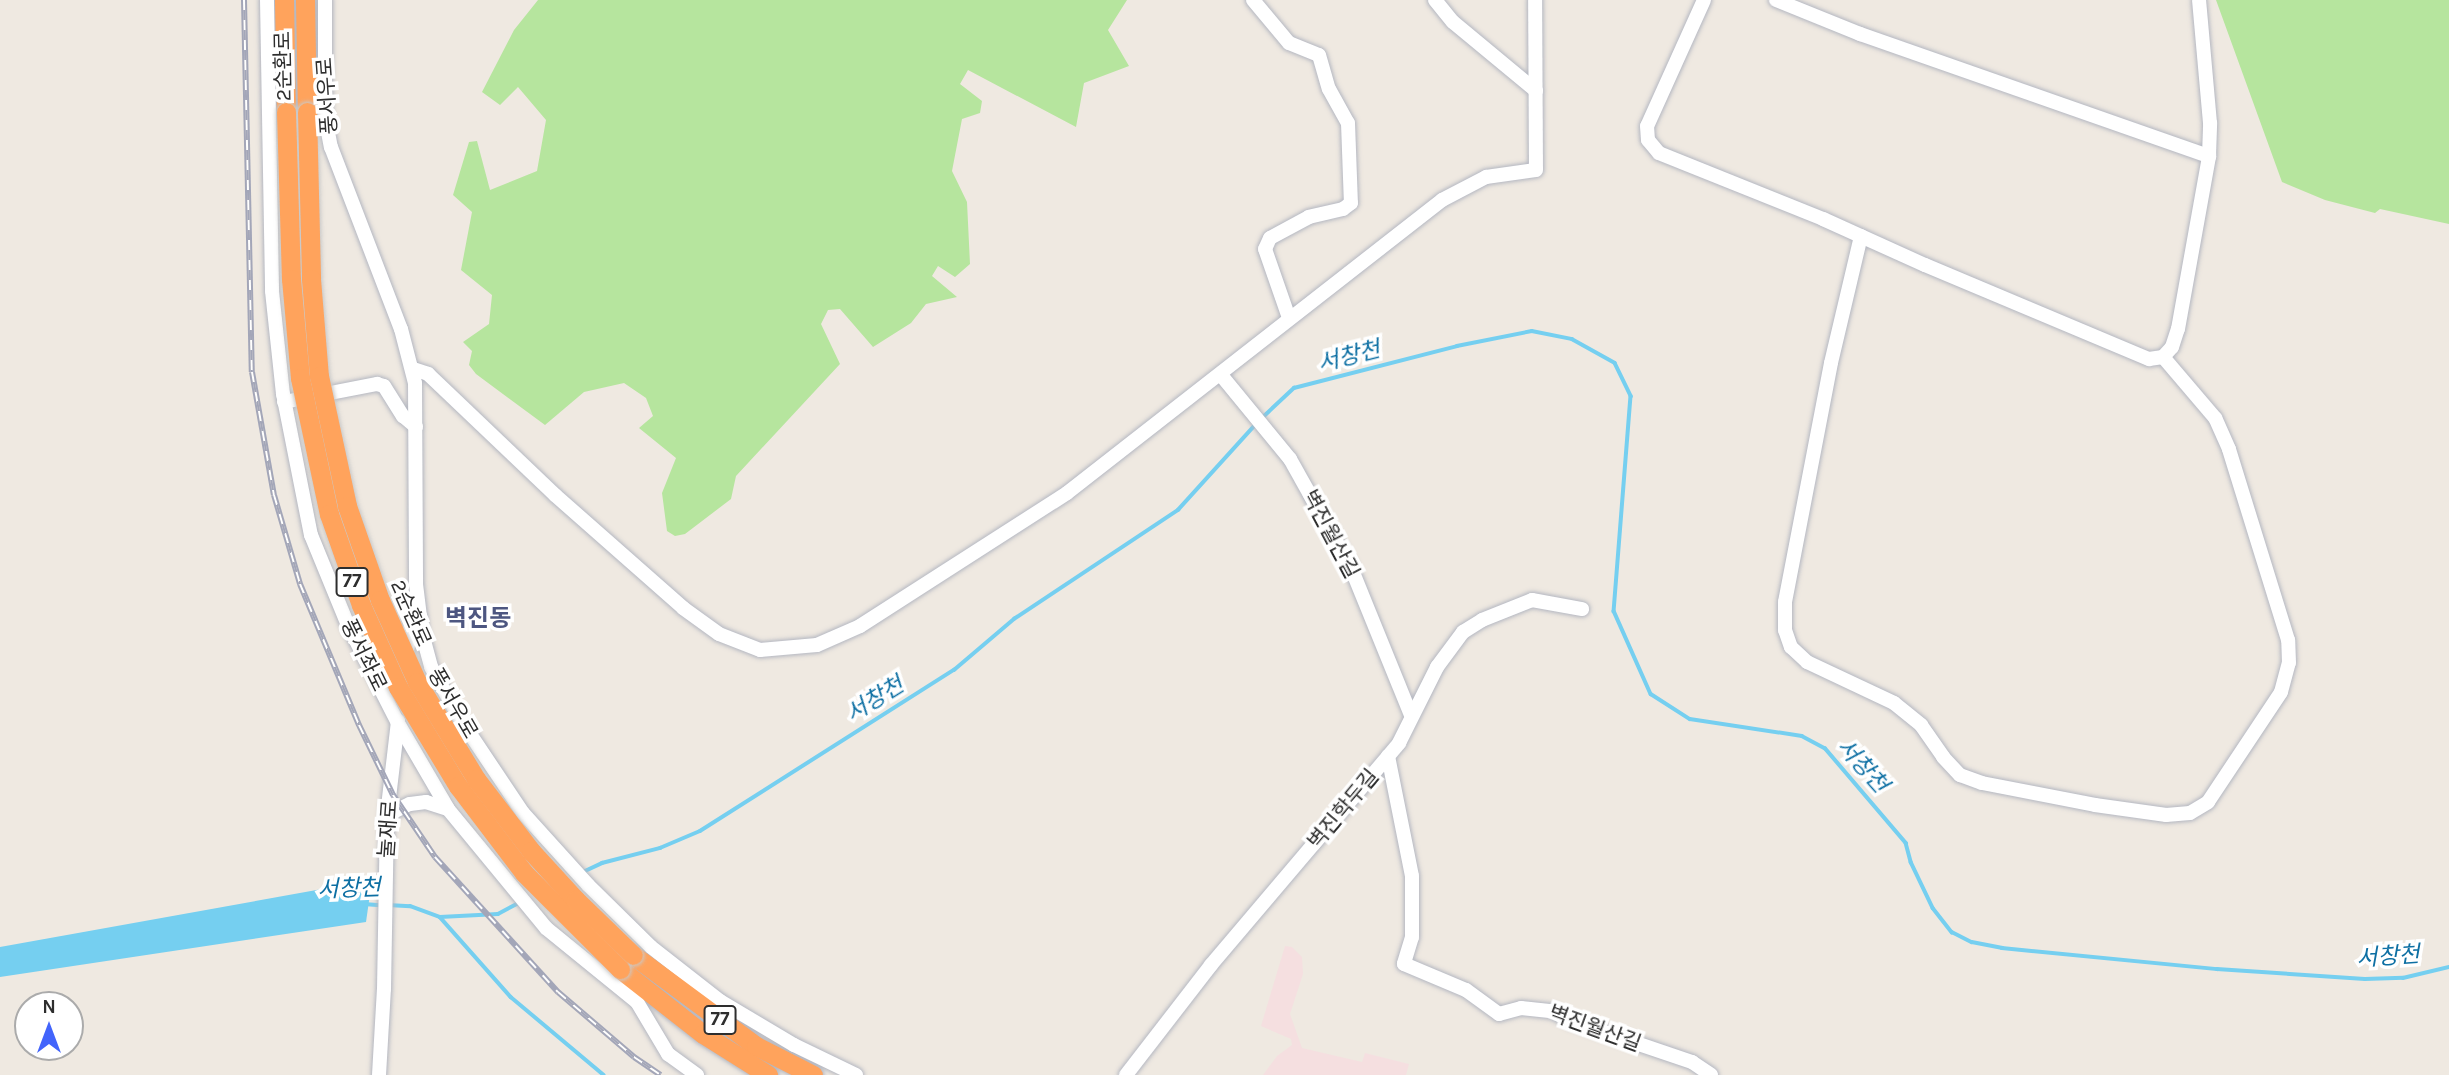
<!DOCTYPE html>
<html>
<head>
<meta charset="utf-8">
<style>
	body { margin:0 }
	#map { position:relative; width:2449px; height:1075px; overflow:hidden; background:#efe9e1; font-family:Karla,"Noto Sans KR",sans-serif }
	div>[style] { position:absolute }
	[style*='--x'] { left:calc(var(--x)*1px); top:calc(var(--y)*1px); width:calc(var(--w)*1px); rotate:calc(var(--a)*1deg) }
	.medical>* { inset:0; background:#f5dfe0 }
	.green>* { inset:0; background:#b6e59e }
	.water>* { inset:0; background:#75cff0 }
	.stream>* { height:3.5px; margin:-1.75px; padding:0 1.75px; transform-origin:1.75px; border-radius:1.75px; background:#75cff0 }
	.roads { filter:drop-shadow(0 0 2px #b4b7c1) drop-shadow(0 0 2px #b4b7c1) }
	.minor>* { height:14px; margin:-7px; padding:0 7px; transform-origin:7px; border-radius:7px; background:#fff }
	.highway>* { height:19px; margin:-9.5px; padding:0 9.5px; transform-origin:9.5px; border-radius:9.5px; background:#ffa35c }
	.rail>* { height:6px; margin-top:-3px; transform-origin:0; background:repeating-linear-gradient(90deg,#fff 0 10px,#a3a6b8 0 20px); box-sizing:border-box; border-block:2px solid #a3a6b8 }
	.bridges { filter:drop-shadow(0 0 2px #c9c9c9) drop-shadow(0 0 2px #c9c9c9) }
	.highway-bridge>* { height:19px; margin:-9.5px; padding:0 9.5px; transform-origin:9.5px; border-radius:9.5px; background:#ffa35c }
	span { translate:-50% -50%; white-space:nowrap; text-align:center; line-height:1.15; -webkit-text-stroke:7px #fff; paint-order:stroke }
	.shield-label span { padding:2px 5px; background:#fff; border:2px solid; border-radius:5px; -webkit-text-stroke-width:0 }
	.shield-label { font-size:19px; color:#2e2e2e; font-weight:700 }
	.street-label { font-size:21px; color:#2e2e2e }
	.water-label { font-size:23px; color:#0d6fa3; font-style:italic }
	.quarter-label { font-size:24px; color:#4d5680; font-weight:700 }
	.north { position:absolute; left:14px; top:991px; width:70px; height:70px; box-sizing:border-box; background:#fff; border:2px solid #ababab; border-radius:50%; rotate:0deg; font-size:19px; font-weight:700; line-height:28px; text-align:center; color:#2e2e2e }
	.north::after { content:''; display:block; margin:auto; width:24px; height:32px; background:#4264fb; clip-path:polygon(50% 0,100% 100%,50% 72%,0 100%) }
</style>
</head>
<body>
<div id="map">
	<div class="medical">
		<i style="clip-path:polygon(1285px 946px,1292px 947px,1302px 957px,1303px 974px,1290px 1014px,1302px 1048px,1362px 1062px,1365px 1053px,1409px 1064px,1406px 1075px,1263px 1075px,1277px 1056px,1292px 1045px,1291px 1039px,1261px 1026px)"></i>
	</div>
	<div class="green">
		<i style="clip-path:polygon(538px 0,1127px 0,1108px 30px,1129px 66px,1084px 83px,1076px 127px,968px 70px,960px 84px,982px 101px,980px 113px,962px 119px,952px 171px,967px 202px,970px 264px,955px 277px,938px 266px,932px 276px,957px 297px,926px 304px,911px 323px,873px 347px,840px 309px,828px 310px,821px 324px,840px 364px,736px 476px,731px 499px,685px 534px,675px 536px,667px 531px,662px 493px,676px 458px,639px 428px,653px 416px,646px 398px,624px 383px,584px 392px,545px 425px,476px 374px,469px 365px,472px 351px,463px 342px,489px 324px,492px 295px,461px 270px,472px 212px,453px 195px,469px 142px,477px 141px,490px 190px,537px 171px,546px 120px,518px 87px,500px 105px,482px 92px,514px 30px)"></i>
		<i style="clip-path:polygon(2216px 0,2449px 0,2449px 224px,2380px 209px,2375px 213px,2325px 200px,2282px 182px)"></i>
	</div>
	<div class="water">
		<i style="clip-path:polygon(372px 880px,366px 922px,0 977px,0 947px)"></i>
	</div>
	<div class="stream">
		<i style="--x:1262;--y:418;--w:44;--a:-43.2"></i>
		<i style="--x:1294;--y:388;--w:168;--a:-14.4"></i>
		<i style="--x:1457;--y:346;--w:76;--a:-11.3"></i>
		<i style="--x:1532;--y:331;--w:41;--a:11.3"></i>
		<i style="--x:1572;--y:339;--w:49;--a:29.2"></i>
		<i style="--x:1615;--y:363;--w:37;--a:64"></i>
		<i style="--x:1631;--y:396;--w:216;--a:94.5"></i>
		<i style="--x:1614;--y:611;--w:91;--a:66"></i>
		<i style="--x:1651;--y:694;--w:46;--a:32.7"></i>
		<i style="--x:1690;--y:719;--w:113;--a:8.6"></i>
		<i style="--x:1802;--y:736;--w:26;--a:28"></i>
		<i style="--x:1825;--y:748;--w:125;--a:49.5"></i>
		<i style="--x:1906;--y:843;--w:20;--a:75"></i>
		<i style="--x:1911;--y:862;--w:51;--a:64.4"></i>
		<i style="--x:1933;--y:908;--w:31;--a:52"></i>
		<i style="--x:1952;--y:932;--w:22;--a:27"></i>
		<i style="--x:1972;--y:942;--w:31;--a:11"></i>
		<i style="--x:2002;--y:948;--w:216;--a:5.6"></i>
		<i style="--x:2217;--y:969;--w:148;--a:3.9"></i>
		<i style="--x:2365;--y:979;--w:38;--a:-2"></i>
		<i style="--x:2403;--y:978;--w:47;--a:-13.4"></i>
		<i style="--x:583;--y:872;--w:21;--a:-25"></i>
		<i style="--x:602;--y:863;--w:60;--a:-14.5"></i>
		<i style="--x:660;--y:848;--w:43;--a:-23"></i>
		<i style="--x:700;--y:831;--w:301;--a:-32.4"></i>
		<i style="--x:954;--y:670;--w:79;--a:-40.4"></i>
		<i style="--x:1014;--y:619;--w:197;--a:-33.6"></i>
		<i style="--x:1178;--y:510;--w:118;--a:-47.8"></i>
		<i style="--x:364;--y:904;--w:16;--a:4"></i>
		<i style="--x:388;--y:905;--w:22;--a:3"></i>
		<i style="--x:410;--y:906;--w:32;--a:20"></i>
		<i style="--x:440;--y:917;--w:58;--a:-3"></i>
		<i style="--x:498;--y:914;--w:24;--a:-28"></i>
		<i style="--x:440;--y:917;--w:107;--a:48.4"></i>
		<i style="--x:511;--y:997;--w:121;--a:40"></i>
	</div>
	<div class="roads">
		<div class="minor">
			<i style="--x:267;--y:0;--w:291;--a:89"></i>
			<i style="--x:272;--y:291;--w:104;--a:83.9"></i>
			<i style="--x:283;--y:394;--w:144;--a:78.8"></i>
			<i style="--x:311;--y:535;--w:97;--a:67.7"></i>
			<i style="--x:348;--y:625;--w:110;--a:63"></i>
			<i style="--x:398;--y:723;--w:99;--a:59.8"></i>
			<i style="--x:448;--y:809;--w:154;--a:50.5"></i>
			<i style="--x:546;--y:928;--w:117;--a:39.1"></i>
			<i style="--x:637;--y:1002;--w:61;--a:59.2"></i>
			<i style="--x:668;--y:1054;--w:36;--a:36"></i>
			<i style="--x:325;--y:0;--w:117;--a:90"></i>
			<i style="--x:325;--y:117;--w:31;--a:79"></i>
			<i style="--x:331;--y:147;--w:195;--a:69"></i>
			<i style="--x:401;--y:329;--w:56;--a:75.5"></i>
			<i style="--x:415;--y:383;--w:201;--a:89.7"></i>
			<i style="--x:416;--y:584;--w:49;--a:83"></i>
			<i style="--x:422;--y:633;--w:35;--a:75"></i>
			<i style="--x:431;--y:667;--w:60;--a:60.9"></i>
			<i style="--x:460;--y:719;--w:113;--a:56.2"></i>
			<i style="--x:523;--y:813;--w:97;--a:47.9"></i>
			<i style="--x:588;--y:885;--w:88;--a:44.5"></i>
			<i style="--x:651;--y:947;--w:88;--a:38"></i>
			<i style="--x:720;--y:1001;--w:86;--a:30.7"></i>
			<i style="--x:794;--y:1045;--w:69;--a:25.8"></i>
			<i style="--x:1253;--y:0;--w:56;--a:50.1"></i>
			<i style="--x:1289;--y:43;--w:32;--a:22"></i>
			<i style="--x:1319;--y:55;--w:35;--a:74"></i>
			<i style="--x:1329;--y:89;--w:39;--a:61"></i>
			<i style="--x:1348;--y:123;--w:80;--a:87.9"></i>
			<i style="--x:1351;--y:203;--w:10;--a:143"></i>
			<i style="--x:1343;--y:209;--w:35;--a:167"></i>
			<i style="--x:1309;--y:217;--w:44;--a:151.7"></i>
			<i style="--x:1270;--y:238;--w:12;--a:114"></i>
			<i style="--x:1265;--y:249;--w:73;--a:70.8"></i>
			<i style="--x:1435;--y:0;--w:28;--a:51"></i>
			<i style="--x:1453;--y:22;--w:108;--a:39.7"></i>
			<i style="--x:1704;--y:0;--w:138;--a:114.3"></i>
			<i style="--x:1647;--y:126;--w:14;--a:86"></i>
			<i style="--x:1648;--y:140;--w:17;--a:50"></i>
			<i style="--x:1659;--y:153;--w:177;--a:21.9"></i>
			<i style="--x:1823;--y:219;--w:112;--a:24.3"></i>
			<i style="--x:1925;--y:265;--w:243;--a:22.8"></i>
			<i style="--x:2149;--y:359;--w:14;--a:-8"></i>
			<i style="--x:2163;--y:357;--w:13;--a:-48"></i>
			<i style="--x:2172;--y:347;--w:19;--a:-72"></i>
			<i style="--x:2178;--y:329;--w:176;--a:-79.8"></i>
			<i style="--x:2209;--y:156;--w:33;--a:-88"></i>
			<i style="--x:2210;--y:123;--w:123;--a:-95.1"></i>
			<i style="--x:1776;--y:0;--w:91;--a:22"></i>
			<i style="--x:1860;--y:34;--w:370;--a:19.3"></i>
			<i style="--x:1861;--y:236;--w:130;--a:103.3"></i>
			<i style="--x:1831;--y:363;--w:243;--a:100.9"></i>
			<i style="--x:1785;--y:602;--w:28;--a:90"></i>
			<i style="--x:1785;--y:630;--w:18;--a:71"></i>
			<i style="--x:1791;--y:647;--w:22;--a:43"></i>
			<i style="--x:1807;--y:662;--w:96;--a:25.2"></i>
			<i style="--x:1894;--y:703;--w:35;--a:39"></i>
			<i style="--x:1921;--y:725;--w:39;--a:55"></i>
			<i style="--x:1943;--y:757;--w:25;--a:47"></i>
			<i style="--x:1960;--y:775;--w:23;--a:20"></i>
			<i style="--x:1982;--y:783;--w:115;--a:11"></i>
			<i style="--x:2095;--y:805;--w:72;--a:8"></i>
			<i style="--x:2166;--y:815;--w:24;--a:-5"></i>
			<i style="--x:2190;--y:813;--w:21;--a:-31"></i>
			<i style="--x:2208;--y:802;--w:132;--a:-56.4"></i>
			<i style="--x:2281;--y:692;--w:30;--a:-75"></i>
			<i style="--x:2289;--y:663;--w:23;--a:-92"></i>
			<i style="--x:2288;--y:640;--w:200;--a:-107.2"></i>
			<i style="--x:2229;--y:449;--w:34;--a:-114"></i>
			<i style="--x:2215;--y:418;--w:80;--a:-130.4"></i>
			<i style="--x:413;--y:369;--w:16;--a:18"></i>
			<i style="--x:428;--y:374;--w:175;--a:43.6"></i>
			<i style="--x:555;--y:495;--w:171;--a:41.4"></i>
			<i style="--x:683;--y:608;--w:44;--a:35.8"></i>
			<i style="--x:719;--y:634;--w:44;--a:21.3"></i>
			<i style="--x:760;--y:650;--w:57;--a:-5"></i>
			<i style="--x:817;--y:645;--w:47;--a:-23.8"></i>
			<i style="--x:860;--y:626;--w:246;--a:-32.7"></i>
			<i style="--x:1067;--y:493;--w:476;--a:-38"></i>
			<i style="--x:1442;--y:200;--w:50;--a:-27.6"></i>
			<i style="--x:1486;--y:177;--w:50;--a:-8"></i>
			<i style="--x:1536;--y:170;--w:170;--a:-90.3"></i>
			<i style="--x:1221;--y:375;--w:109;--a:50.6"></i>
			<i style="--x:1290;--y:459;--w:127;--a:60.8"></i>
			<i style="--x:1352;--y:570;--w:157;--a:67.9"></i>
			<i style="--x:284;--y:402;--w:95;--a:-11"></i>
			<i style="--x:377;--y:384;--w:7;--a:16"></i>
			<i style="--x:384;--y:386;--w:36;--a:58"></i>
			<i style="--x:403;--y:416;--w:17;--a:40"></i>
			<i style="--x:406;--y:659;--w:52;--a:-82.3"></i>
			<i style="--x:1388;--y:756;--w:122;--a:78.7"></i>
			<i style="--x:1412;--y:876;--w:61;--a:90"></i>
			<i style="--x:1412;--y:937;--w:28;--a:107"></i>
			<i style="--x:1404;--y:964;--w:67;--a:22.8"></i>
			<i style="--x:1466;--y:990;--w:41;--a:36"></i>
			<i style="--x:1499;--y:1014;--w:23;--a:-15"></i>
			<i style="--x:1521;--y:1008;--w:31;--a:6"></i>
			<i style="--x:1552;--y:1011;--w:21;--a:28"></i>
			<i style="--x:1571;--y:1021;--w:128;--a:18.7"></i>
			<i style="--x:1692;--y:1062;--w:23;--a:34"></i>
			<i style="--x:387;--y:815;--w:25;--a:-26"></i>
			<i style="--x:410;--y:804;--w:16;--a:-7"></i>
			<i style="--x:426;--y:802;--w:23;--a:18"></i>
			<i style="--x:379;--y:1075;--w:86;--a:-86.7"></i>
			<i style="--x:384;--y:989;--w:174;--a:-89"></i>
			<i style="--x:387;--y:815;--w:95;--a:-83.3"></i>
			<i style="--x:1126;--y:1075;--w:139;--a:-52.3"></i>
			<i style="--x:1211;--y:965;--w:291;--a:-49.7"></i>
			<i style="--x:1399;--y:743;--w:85;--a:-63.4"></i>
			<i style="--x:1437;--y:667;--w:44;--a:-53.4"></i>
			<i style="--x:1463;--y:632;--w:22;--a:-32"></i>
			<i style="--x:1482;--y:620;--w:54;--a:-21.8"></i>
			<i style="--x:1532;--y:600;--w:51;--a:10.2"></i>
		</div>
		<div class="highway">
			<i style="--x:284;--y:0;--w:112;--a:89"></i>
			<i style="--x:305;--y:0;--w:112;--a:89"></i>
			<i style="--x:633;--y:955;--w:153;--a:36.5"></i>
			<i style="--x:756;--y:1046;--w:64;--a:27"></i>
			<i style="--x:620;--y:969;--w:105;--a:38.1"></i>
			<i style="--x:703;--y:1034;--w:77;--a:32.2"></i>
		</div>
	</div>
	<div class="rail">
		<i style="--x:244;--y:0;--w:372;--a:88.8"></i>
		<i style="--x:252;--y:372;--w:125;--a:79.9"></i>
		<i style="--x:274;--y:495;--w:93;--a:73.7"></i>
		<i style="--x:300;--y:584;--w:153;--a:67.3"></i>
		<i style="--x:359;--y:725;--w:78;--a:64.1"></i>
		<i style="--x:393;--y:795;--w:75;--a:55.9"></i>
		<i style="--x:435;--y:857;--w:183;--a:47.7"></i>
		<i style="--x:558;--y:992;--w:100;--a:40.5"></i>
		<i style="--x:634;--y:1057;--w:32;--a:34"></i>
	</div>
	<div class="bridges">
		<div class="highway-bridge">
			<i style="--x:286;--y:112;--w:167;--a:88.3"></i>
			<i style="--x:291;--y:279;--w:99;--a:84.8"></i>
			<i style="--x:300;--y:378;--w:139;--a:78"></i>
			<i style="--x:329;--y:514;--w:96;--a:70.6"></i>
			<i style="--x:361;--y:605;--w:90;--a:65.7"></i>
			<i style="--x:398;--y:687;--w:116;--a:58.8"></i>
			<i style="--x:458;--y:786;--w:109;--a:52.8"></i>
			<i style="--x:524;--y:873;--w:136;--a:45"></i>
			<i style="--x:307;--y:112;--w:167;--a:88.6"></i>
			<i style="--x:311;--y:279;--w:97;--a:85.3"></i>
			<i style="--x:319;--y:376;--w:133;--a:77.8"></i>
			<i style="--x:347;--y:506;--w:100;--a:70.7"></i>
			<i style="--x:380;--y:600;--w:90;--a:65.7"></i>
			<i style="--x:417;--y:682;--w:114;--a:58.7"></i>
			<i style="--x:476;--y:779;--w:91;--a:52.6"></i>
			<i style="--x:531;--y:851;--w:67;--a:47.4"></i>
			<i style="--x:576;--y:900;--w:79;--a:44"></i>
		</div>
	</div>
	<div class="shield-label">
		<span style="left:352px;top:582px">77</span>
		<span style="left:720px;top:1020px">77</span>
	</div>
	<div class="street-label">
		<span style="left:283px;top:66px;rotate:-91deg">2순환로</span>
		<span style="left:327px;top:96px;rotate:-94deg">풍서우로</span>
		<span style="left:1331px;top:534px;rotate:62deg">벽진월산길</span>
		<span style="left:411px;top:613px;rotate:66deg">2순환로</span>
		<span style="left:364px;top:655px;rotate:64deg">풍서좌로</span>
		<span style="left:453px;top:703px;rotate:60deg">풍서우로</span>
		<span style="left:1343px;top:809px;rotate:-50deg">벽진학두길</span>
		<span style="left:388px;top:829px;rotate:-86deg">눌재로</span>
		<span style="left:1595px;top:1028px;rotate:20deg">벽진월산길</span>
	</div>
	<div class="water-label">
		<span style="left:1349px;top:357px;rotate:-14deg">서창천</span>
		<span style="left:875px;top:700px;rotate:-32deg">서창천</span>
		<span style="left:1862px;top:766px;rotate:48deg">서창천</span>
		<span style="left:349px;top:889px;rotate:-2deg">서창천</span>
		<span style="left:2388px;top:957px;rotate:-4deg">서창천</span>
	</div>
	<div class="quarter-label">
		<span style="left:478px;top:619px">벽진동</span>
	</div>
	<div class="north">N</div>
</div>
</body>
</html>
